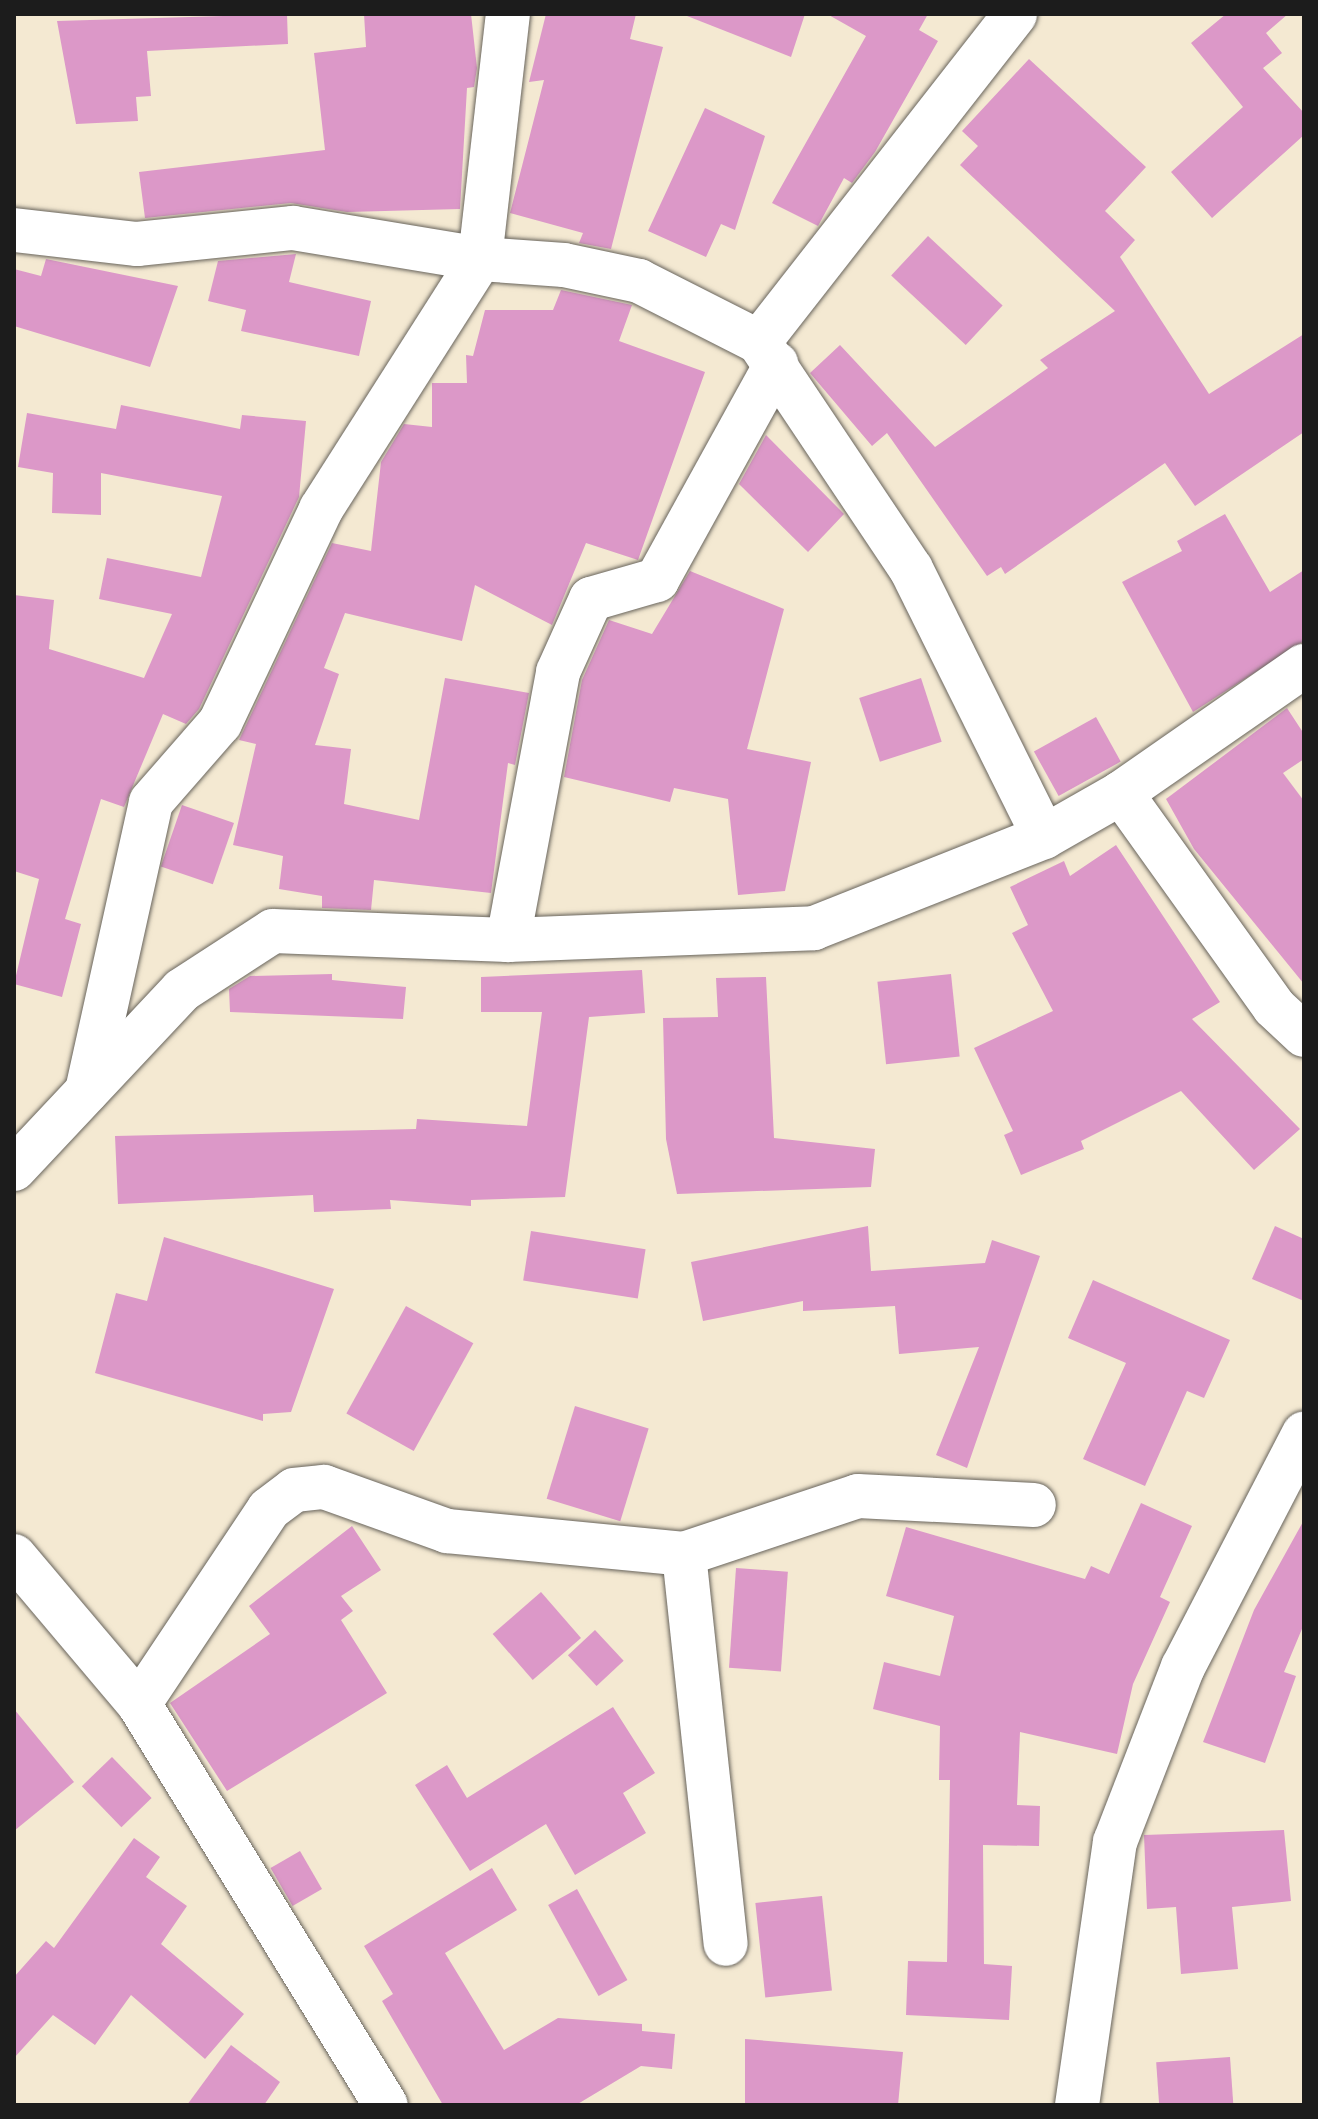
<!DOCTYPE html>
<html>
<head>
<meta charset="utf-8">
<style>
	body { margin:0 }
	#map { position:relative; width:1318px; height:2119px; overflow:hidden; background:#f4e9d2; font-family:"Balsamiq Sans",sans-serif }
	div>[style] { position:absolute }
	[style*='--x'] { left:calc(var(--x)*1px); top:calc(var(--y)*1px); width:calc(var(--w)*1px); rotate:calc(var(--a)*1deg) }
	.building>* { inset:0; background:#dc98c8; transform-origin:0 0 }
	.roads { filter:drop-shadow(0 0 2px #68645c) drop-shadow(0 0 2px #68645c) }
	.minor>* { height:44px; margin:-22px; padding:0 22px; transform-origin:22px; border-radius:22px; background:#fff }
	span { translate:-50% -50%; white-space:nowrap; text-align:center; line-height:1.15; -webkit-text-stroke:6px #fbf7ec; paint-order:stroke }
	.frame { position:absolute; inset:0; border:16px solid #1c1c1c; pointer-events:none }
</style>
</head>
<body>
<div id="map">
	<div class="building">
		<i style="clip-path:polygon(287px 14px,288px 44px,147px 51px,151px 96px,136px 97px,138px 121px,76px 124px,57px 21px)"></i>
		<i style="clip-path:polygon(364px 14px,471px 14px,477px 68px,474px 87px,467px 88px,460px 209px,347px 212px,291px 203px,145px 218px,139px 172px,325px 150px,314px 53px,366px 47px)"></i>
		<i style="clip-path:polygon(546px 14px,636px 14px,630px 39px,663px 47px,611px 249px,579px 243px,583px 233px,510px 213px,544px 80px,529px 82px)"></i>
		<i style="clip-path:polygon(682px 14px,805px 14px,791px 57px)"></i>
		<i style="clip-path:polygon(827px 14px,928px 14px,919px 30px,938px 41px,875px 152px,852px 183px,844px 178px,818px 226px,772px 203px,866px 36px)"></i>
		<i style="clip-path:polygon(1226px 14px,1288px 14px,1266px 33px,1282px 53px,1263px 68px,1304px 113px,1304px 135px,1212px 218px,1171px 172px,1243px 107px,1191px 43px)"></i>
		<i style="clip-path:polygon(1029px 59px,1146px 167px,1105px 211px,1135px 240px,1120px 257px,1209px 394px,1304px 334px,1304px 432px,1195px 506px,1165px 463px,1005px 574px,1001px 567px,987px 576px,887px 433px,872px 446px,810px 373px,840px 345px,935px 447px,1048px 368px,1040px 360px,1115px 311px,960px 165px,978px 146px,962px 131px)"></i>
		<i style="clip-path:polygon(705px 108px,765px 136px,735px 230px,721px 224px,706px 257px,648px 231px)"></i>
		<i style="left:928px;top:236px;width:102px;height:54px;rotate:43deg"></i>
		<i style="clip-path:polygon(296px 254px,289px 282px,371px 301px,359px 356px,241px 331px,246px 310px,208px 301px,218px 261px)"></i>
		<i style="clip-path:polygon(46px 259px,178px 286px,150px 367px,14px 326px,14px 269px,41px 276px)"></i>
		<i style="clip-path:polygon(561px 290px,632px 305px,619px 341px,705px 372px,638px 560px,586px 543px,552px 625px,475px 585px,462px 641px,345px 613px,324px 668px,339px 674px,315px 745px,351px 749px,344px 804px,419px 820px,445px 678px,529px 693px,515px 765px,508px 763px,491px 893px,374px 880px,371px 910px,322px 908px,322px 896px,279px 889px,283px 856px,233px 845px,256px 744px,239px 740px,332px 543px,371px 551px,381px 462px,404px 424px,432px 427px,432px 383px,467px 383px,466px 355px,473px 356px,485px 310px,553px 310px)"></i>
		<i style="clip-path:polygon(121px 405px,240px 429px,242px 415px,306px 421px,299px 497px,199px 709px,186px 724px,163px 714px,124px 807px,101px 799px,65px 919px,81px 924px,62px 997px,14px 984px,39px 879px,14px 871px,14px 595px,54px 600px,49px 649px,144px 678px,172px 614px,99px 599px,107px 558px,201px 577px,222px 496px,101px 473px,101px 515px,52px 513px,53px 473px,18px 467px,27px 413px,116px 429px)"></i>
		<i style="clip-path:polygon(766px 435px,844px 514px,808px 552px,739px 484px)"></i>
		<i style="clip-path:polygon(1225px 514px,1270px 592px,1304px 570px,1304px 641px,1193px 712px,1122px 582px,1182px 551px,1177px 541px)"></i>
		<i style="clip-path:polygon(690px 571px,784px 609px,747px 749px,811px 762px,785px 891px,738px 895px,728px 799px,674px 788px,670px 802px,564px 777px,582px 680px,609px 620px,652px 634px)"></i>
		<i style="left:921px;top:678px;width:67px;height:65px;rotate:72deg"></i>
		<i style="clip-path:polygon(1287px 708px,1304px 734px,1304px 759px,1283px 773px,1304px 801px,1304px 984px,1194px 849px,1166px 799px)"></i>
		<i style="left:1096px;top:717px;width:51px;height:71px;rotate:61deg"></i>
		<i style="left:182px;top:805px;width:55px;height:65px;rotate:19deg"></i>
		<i style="clip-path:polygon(1116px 845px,1220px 1002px,1192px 1019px,1300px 1129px,1254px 1170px,1181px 1091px,1081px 1141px,1084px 1149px,1021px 1175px,1004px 1135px,1013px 1131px,974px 1048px,1053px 1011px,1012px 933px,1028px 925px,1010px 887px,1064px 861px,1070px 876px)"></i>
		<i style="clip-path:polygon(642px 970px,645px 1013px,589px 1017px,565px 1197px,471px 1200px,471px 1206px,390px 1200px,391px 1209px,314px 1212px,313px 1195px,118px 1204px,115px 1136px,416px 1129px,417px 1119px,527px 1126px,542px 1012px,481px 1012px,481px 977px)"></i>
		<i style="clip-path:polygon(332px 974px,332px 980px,406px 987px,403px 1019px,230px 1012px,229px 989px,250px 976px)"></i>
		<i style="left:951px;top:974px;width:83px;height:74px;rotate:84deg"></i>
		<i style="clip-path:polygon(766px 977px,774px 1138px,875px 1149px,871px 1187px,677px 1194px,666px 1139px,663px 1018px,718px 1017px,716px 978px)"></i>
		<i style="clip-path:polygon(868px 1226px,871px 1271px,985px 1263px,992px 1240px,1040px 1256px,967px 1468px,936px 1455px,979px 1347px,899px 1354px,895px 1306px,803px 1311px,803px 1301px,703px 1321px,691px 1262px)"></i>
		<i style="clip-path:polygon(1275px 1226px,1304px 1239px,1304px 1301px,1252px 1279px)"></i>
		<i style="left:531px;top:1231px;width:116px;height:50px;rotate:9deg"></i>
		<i style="clip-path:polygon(164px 1237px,334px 1289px,291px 1412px,263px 1414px,263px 1421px,95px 1373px,116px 1293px,147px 1301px)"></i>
		<i style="clip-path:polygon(1093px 1280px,1230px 1340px,1204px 1398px,1187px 1391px,1145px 1486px,1083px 1459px,1126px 1363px,1068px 1338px)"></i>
		<i style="left:406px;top:1306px;width:77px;height:123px;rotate:29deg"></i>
		<i style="left:575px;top:1406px;width:77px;height:97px;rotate:17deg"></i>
		<i style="clip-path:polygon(1141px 1503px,1192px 1526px,1160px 1597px,1170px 1602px,1133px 1684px,1117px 1754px,1020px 1732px,1017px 1805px,1040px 1806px,1039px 1846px,983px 1845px,984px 1964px,1012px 1966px,1009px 2020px,906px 2015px,908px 1961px,947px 1962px,950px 1780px,939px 1780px,940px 1726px,873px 1709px,884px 1662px,940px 1676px,954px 1616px,886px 1596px,906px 1527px,1085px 1579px,1091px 1566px,1109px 1574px)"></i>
		<i style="clip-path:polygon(1304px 1520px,1304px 1624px,1284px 1672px,1296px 1676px,1265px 1763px,1203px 1742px,1254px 1610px)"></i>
		<i style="clip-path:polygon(352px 1526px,381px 1570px,341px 1596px,353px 1611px,341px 1620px,387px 1693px,227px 1791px,170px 1703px,270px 1634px,249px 1606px)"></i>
		<i style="left:736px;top:1568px;width:52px;height:100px;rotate:4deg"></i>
		<i style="left:541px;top:1592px;width:61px;height:64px;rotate:49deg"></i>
		<i style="left:595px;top:1630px;width:42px;height:37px;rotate:47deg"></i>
		<i style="clip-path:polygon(613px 1707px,655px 1773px,623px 1793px,646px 1833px,575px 1875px,546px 1824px,470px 1871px,415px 1785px,447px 1765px,467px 1798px)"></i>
		<i style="clip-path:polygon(14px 1709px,74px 1782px,14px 1831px)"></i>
		<i style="left:112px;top:1757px;width:57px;height:42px;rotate:46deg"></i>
		<i style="clip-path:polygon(1284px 1830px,1291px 1901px,1232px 1907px,1238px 1969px,1181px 1974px,1176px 1907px,1147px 1909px,1144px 1835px)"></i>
		<i style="clip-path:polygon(134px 1838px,160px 1857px,146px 1877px,187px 1906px,161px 1944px,244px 2014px,205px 2059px,131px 1995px,95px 2045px,53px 2015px,14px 2058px,14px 1977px,46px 1941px,54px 1948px)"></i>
		<i style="left:300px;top:1851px;width:44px;height:34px;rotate:60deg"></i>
		<i style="clip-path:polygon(492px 1868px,517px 1910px,445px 1953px,504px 2050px,558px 2018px,642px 2024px,642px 2031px,675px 2034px,672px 2069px,641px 2066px,576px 2105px,443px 2105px,382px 2001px,393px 1994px,364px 1946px)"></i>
		<i style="left:577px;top:1889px;width:104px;height:33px;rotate:61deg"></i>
		<i style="left:822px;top:1896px;width:95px;height:67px;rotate:84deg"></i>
		<i style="clip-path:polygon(745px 2039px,903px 2052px,898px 2105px,745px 2105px)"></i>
		<i style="clip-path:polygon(231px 2045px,280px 2082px,264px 2105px,187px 2105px)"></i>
		<i style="left:1230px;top:2057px;width:48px;height:74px;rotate:86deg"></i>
	</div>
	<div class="roads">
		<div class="minor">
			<i style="--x:14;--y:230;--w:124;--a:6.5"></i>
			<i style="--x:137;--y:244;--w:157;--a:-5.9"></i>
			<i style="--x:293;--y:228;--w:190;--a:9.4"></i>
			<i style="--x:480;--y:259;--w:84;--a:4.1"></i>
			<i style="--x:564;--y:265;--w:77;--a:12"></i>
			<i style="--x:639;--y:281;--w:135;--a:26.9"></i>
			<i style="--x:759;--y:342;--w:273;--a:56.2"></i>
			<i style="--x:911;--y:569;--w:299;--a:63.6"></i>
			<i style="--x:759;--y:342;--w:416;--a:-52"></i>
			<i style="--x:1121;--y:793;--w:263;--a:54.4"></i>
			<i style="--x:1274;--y:1007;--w:41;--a:43"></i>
			<i style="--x:508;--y:940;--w:273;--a:-79.4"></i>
			<i style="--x:558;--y:672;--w:80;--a:-65.7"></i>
			<i style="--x:591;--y:599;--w:69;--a:-16.1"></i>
			<i style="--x:657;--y:580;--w:247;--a:-61.1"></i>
			<i style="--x:87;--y:1091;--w:296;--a:-77.5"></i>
			<i style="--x:151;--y:802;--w:105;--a:-48.9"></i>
			<i style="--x:220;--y:723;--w:237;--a:-64.7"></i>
			<i style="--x:321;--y:509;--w:296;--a:-57.5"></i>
			<i style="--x:480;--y:259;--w:247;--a:-83.5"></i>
			<i style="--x:14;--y:1169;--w:245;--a:-46.8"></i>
			<i style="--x:182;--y:990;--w:108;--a:-33"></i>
			<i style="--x:273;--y:931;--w:235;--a:2.2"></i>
			<i style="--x:508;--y:940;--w:306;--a:-2.2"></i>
			<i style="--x:814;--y:928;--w:247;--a:-21.6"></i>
			<i style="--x:1044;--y:837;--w:89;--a:-29.7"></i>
			<i style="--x:1121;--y:793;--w:223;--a:-34.8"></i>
			<i style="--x:684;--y:1554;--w:392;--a:83.9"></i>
			<i style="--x:14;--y:1556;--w:194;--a:49.8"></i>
			<i style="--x:139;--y:1704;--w:471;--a:58.4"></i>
			<i style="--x:139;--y:1704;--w:234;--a:-56.3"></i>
			<i style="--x:269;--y:1509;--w:31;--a:-37"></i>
			<i style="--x:294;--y:1490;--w:30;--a:-6"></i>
			<i style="--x:324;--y:1487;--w:131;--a:19.7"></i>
			<i style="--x:447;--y:1531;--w:238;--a:5.5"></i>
			<i style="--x:684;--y:1554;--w:183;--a:-18.4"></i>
			<i style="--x:858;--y:1496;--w:176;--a:2.9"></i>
			<i style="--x:1077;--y:2105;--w:266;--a:-81.8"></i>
			<i style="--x:1115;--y:1842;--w:188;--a:-68.8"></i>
			<i style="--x:1183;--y:1667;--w:263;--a:-62.6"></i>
		</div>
	</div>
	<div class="frame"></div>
</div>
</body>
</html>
